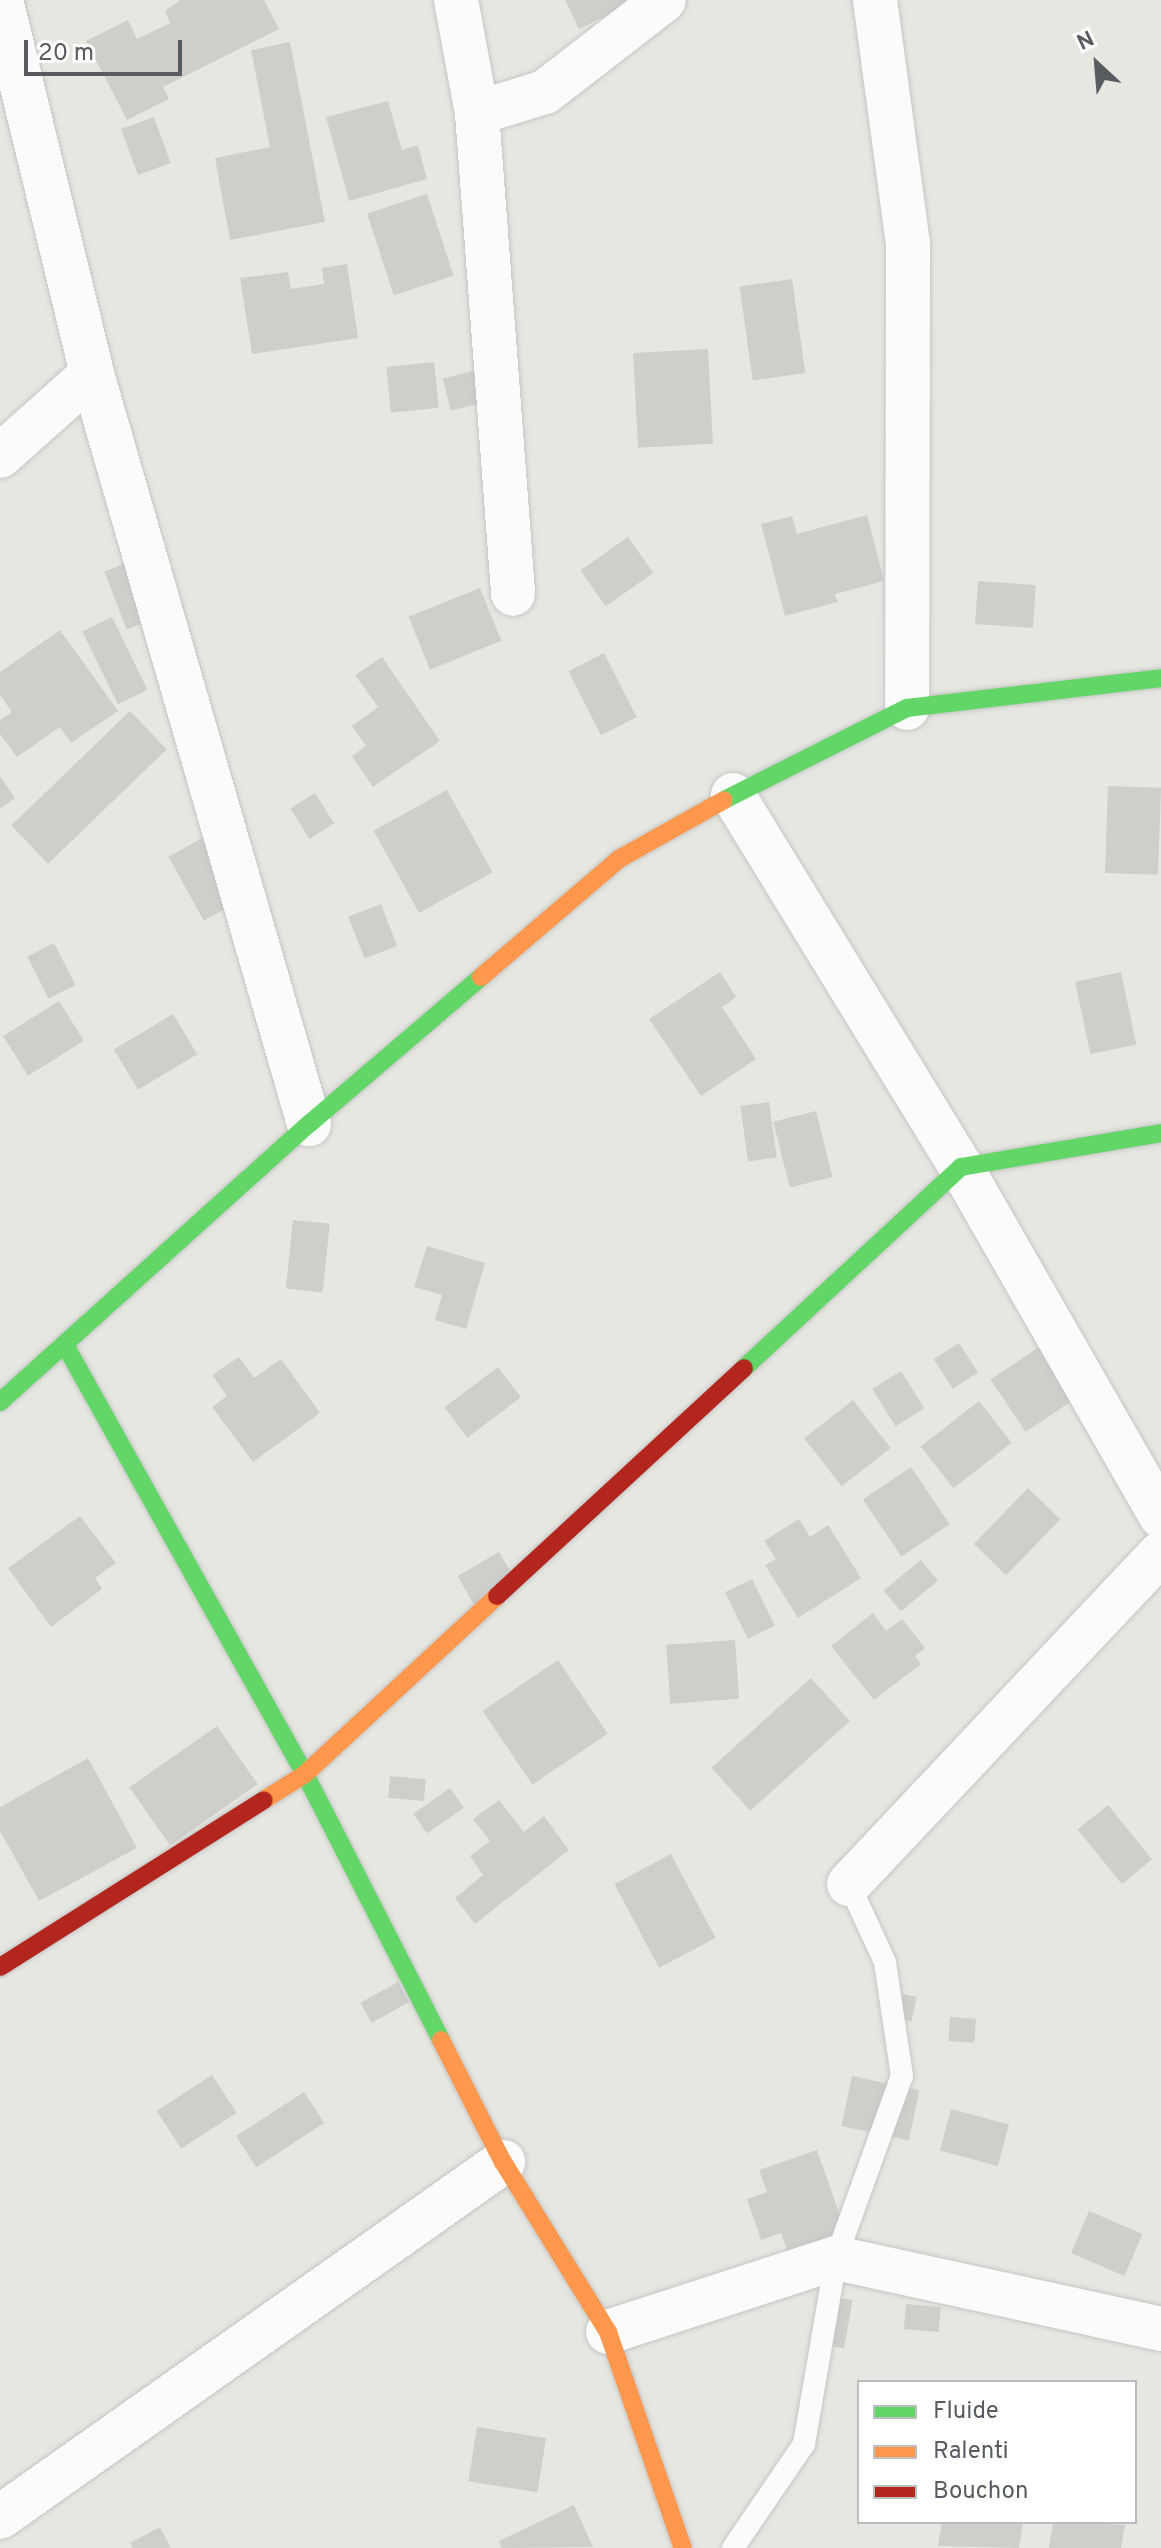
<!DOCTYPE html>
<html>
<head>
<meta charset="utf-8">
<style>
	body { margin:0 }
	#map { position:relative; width:1161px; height:2548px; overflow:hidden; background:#e7e7e2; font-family:Overpass,sans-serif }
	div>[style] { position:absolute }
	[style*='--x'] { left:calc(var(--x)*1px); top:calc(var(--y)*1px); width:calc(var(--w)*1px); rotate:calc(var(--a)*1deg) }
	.building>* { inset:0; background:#cececb; transform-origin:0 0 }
	.roads { filter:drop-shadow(0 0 2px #c5c5c4) drop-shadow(0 0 2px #c5c5c4) }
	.lane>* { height:22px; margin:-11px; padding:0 11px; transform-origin:11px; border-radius:11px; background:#fbfbfb }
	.street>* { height:44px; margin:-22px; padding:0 22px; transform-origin:22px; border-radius:22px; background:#fbfbfb }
	.fast>* { height:18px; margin:-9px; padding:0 9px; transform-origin:9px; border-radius:9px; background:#63d668 }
	.slow>* { height:18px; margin:-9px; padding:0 9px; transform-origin:9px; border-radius:9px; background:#ff974d }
	.jam>* { height:18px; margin:-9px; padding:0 9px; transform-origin:9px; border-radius:9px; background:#b3261e }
	span { translate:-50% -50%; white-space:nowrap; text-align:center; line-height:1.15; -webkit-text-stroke:8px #fff; paint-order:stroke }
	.legend { position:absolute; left:857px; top:2380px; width:280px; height:144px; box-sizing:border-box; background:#fff; border:2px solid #bcbdbf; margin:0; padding:10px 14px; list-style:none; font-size:24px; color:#585b60 }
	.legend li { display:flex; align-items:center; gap:16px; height:40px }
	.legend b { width:40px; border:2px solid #bcbdbf }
	.north { position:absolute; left:1057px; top:24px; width:80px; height:80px; -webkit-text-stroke:6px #fff; paint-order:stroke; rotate:334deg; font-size:22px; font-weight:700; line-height:32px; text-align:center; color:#585b60 }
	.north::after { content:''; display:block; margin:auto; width:28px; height:36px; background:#585b60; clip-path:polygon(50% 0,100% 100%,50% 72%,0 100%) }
	.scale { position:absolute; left:24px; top:40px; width:158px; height:36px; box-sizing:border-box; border:4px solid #585b60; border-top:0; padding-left:10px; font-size:24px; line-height:28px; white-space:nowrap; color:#585b60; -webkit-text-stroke:6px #fff; paint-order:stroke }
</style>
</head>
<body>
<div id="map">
	<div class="building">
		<i style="clip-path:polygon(180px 0,264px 0,279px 29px,163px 87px,169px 99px,127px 120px,86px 41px,128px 20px,137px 39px,170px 23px,165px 11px)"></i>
		<i style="clip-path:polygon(565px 0,638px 0,579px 29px)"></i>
		<i style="clip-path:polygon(290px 42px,325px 222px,230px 240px,215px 158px,270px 147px,251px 50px)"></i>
		<i style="clip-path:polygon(388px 101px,402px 150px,418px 145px,427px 179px,349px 201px,326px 117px)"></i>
		<i style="left:154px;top:117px;width:49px;height:35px;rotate:70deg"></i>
		<i style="left:427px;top:194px;width:86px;height:63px;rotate:72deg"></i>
		<i style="clip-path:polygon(347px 264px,358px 338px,252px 354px,240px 278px,288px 272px,291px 289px,324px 284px,322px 268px)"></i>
		<i style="left:792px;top:279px;width:95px;height:53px;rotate:82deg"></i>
		<i style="left:708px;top:349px;width:95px;height:75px;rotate:87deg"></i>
		<i style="left:434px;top:362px;width:46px;height:48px;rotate:84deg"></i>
		<i style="left:501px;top:364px;width:33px;height:60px;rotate:76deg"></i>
		<i style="clip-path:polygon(867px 515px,884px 581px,835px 594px,838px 602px,785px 616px,761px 524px,792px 516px,797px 534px)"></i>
		<i style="left:628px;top:537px;width:44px;height:58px;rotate:55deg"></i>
		<i style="left:137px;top:559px;width:62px;height:35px;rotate:69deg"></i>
		<i style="left:978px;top:581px;width:58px;height:43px;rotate:4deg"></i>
		<i style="left:480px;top:588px;width:57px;height:77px;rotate:68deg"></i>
		<i style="left:112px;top:617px;width:81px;height:33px;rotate:64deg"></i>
		<i style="clip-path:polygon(60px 630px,118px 711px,71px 743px,60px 727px,17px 757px,0 734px,0 720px,12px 712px,0 695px,0 672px)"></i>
		<i style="left:604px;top:653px;width:72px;height:40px;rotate:63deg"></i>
		<i style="clip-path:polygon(382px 657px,440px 741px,373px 787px,352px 756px,366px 746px,352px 726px,378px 707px,355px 675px)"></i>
		<i style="left:130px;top:711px;width:53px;height:165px;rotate:46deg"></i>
		<i style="clip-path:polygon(0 776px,15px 798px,0 809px)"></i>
		<i style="left:1108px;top:786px;width:53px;height:87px;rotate:2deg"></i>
		<i style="left:447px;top:790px;width:94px;height:84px;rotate:61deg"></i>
		<i style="left:315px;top:793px;width:36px;height:29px;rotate:58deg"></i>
		<i style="left:206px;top:836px;width:73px;height:43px;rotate:61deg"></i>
		<i style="left:381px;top:904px;width:45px;height:35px;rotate:69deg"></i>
		<i style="left:54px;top:943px;width:47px;height:30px;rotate:63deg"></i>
		<i style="clip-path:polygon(720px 972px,736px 997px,722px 1007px,756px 1059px,701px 1096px,649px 1019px)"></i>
		<i style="left:1121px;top:972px;width:74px;height:47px;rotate:78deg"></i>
		<i style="left:59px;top:1001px;width:47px;height:66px;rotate:58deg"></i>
		<i style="left:173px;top:1014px;width:47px;height:69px;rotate:59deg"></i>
		<i style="left:769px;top:1102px;width:56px;height:29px;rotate:82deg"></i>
		<i style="left:816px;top:1111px;width:68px;height:44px;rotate:76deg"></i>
		<i style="left:293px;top:1220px;width:37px;height:69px;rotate:6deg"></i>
		<i style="clip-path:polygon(427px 1246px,485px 1263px,466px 1329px,435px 1320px,442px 1295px,414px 1287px)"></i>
		<i style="left:1051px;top:1339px;width:63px;height:73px;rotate:56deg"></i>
		<i style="left:959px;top:1343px;width:35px;height:30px;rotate:57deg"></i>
		<i style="clip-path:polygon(239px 1357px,254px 1378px,281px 1359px,320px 1413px,253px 1462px,212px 1407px,227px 1396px,212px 1375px)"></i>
		<i style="left:498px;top:1367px;width:38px;height:67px;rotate:53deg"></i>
		<i style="left:901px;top:1371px;width:44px;height:34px;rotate:58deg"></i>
		<i style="left:853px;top:1400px;width:61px;height:62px;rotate:52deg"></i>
		<i style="left:979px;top:1401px;width:53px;height:74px;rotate:52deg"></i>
		<i style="left:911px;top:1467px;width:69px;height:58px;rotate:56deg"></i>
		<i style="left:1028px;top:1488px;width:45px;height:78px;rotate:44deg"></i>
		<i style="clip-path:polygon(80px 1516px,116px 1563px,95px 1578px,102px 1589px,51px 1627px,8px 1568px)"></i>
		<i style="clip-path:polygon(799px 1519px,810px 1537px,828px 1525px,861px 1578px,798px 1618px,765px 1565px,776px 1559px,764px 1541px)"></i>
		<i style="left:499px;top:1552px;width:36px;height:48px;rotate:60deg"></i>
		<i style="left:921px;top:1560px;width:27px;height:48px;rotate:51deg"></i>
		<i style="left:752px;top:1579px;width:52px;height:30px;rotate:64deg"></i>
		<i style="clip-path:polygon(873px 1613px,886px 1631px,902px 1619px,925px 1648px,915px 1656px,921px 1664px,874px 1700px,831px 1646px)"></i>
		<i style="left:735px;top:1640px;width:59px;height:69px;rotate:86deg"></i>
		<i style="left:558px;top:1660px;width:89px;height:91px;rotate:56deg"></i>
		<i style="left:811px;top:1678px;width:58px;height:134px;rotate:48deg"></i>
		<i style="left:217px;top:1726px;width:71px;height:107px;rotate:55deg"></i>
		<i style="clip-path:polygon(88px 1758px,137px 1848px,39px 1901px,0 1831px,0 1807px)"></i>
		<i style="left:390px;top:1776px;width:36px;height:22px;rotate:5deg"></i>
		<i style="left:450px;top:1788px;width:24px;height:45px;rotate:55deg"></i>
		<i style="clip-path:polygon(499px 1800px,524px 1832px,544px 1816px,569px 1850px,475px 1924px,455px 1898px,483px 1875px,470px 1856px,490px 1841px,473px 1819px)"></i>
		<i style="left:1108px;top:1805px;width:70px;height:39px;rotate:51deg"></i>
		<i style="left:671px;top:1854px;width:95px;height:64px;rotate:62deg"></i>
		<i style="left:398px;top:1982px;width:23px;height:43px;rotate:61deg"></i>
		<i style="left:903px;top:1994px;width:14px;height:25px;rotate:12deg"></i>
		<i style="left:950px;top:2017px;width:26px;height:24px;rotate:4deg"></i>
		<i style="left:212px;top:2075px;width:45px;height:66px;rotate:57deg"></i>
		<i style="left:852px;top:2076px;width:69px;height:51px;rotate:12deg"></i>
		<i style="left:304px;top:2092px;width:37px;height:81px;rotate:57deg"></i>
		<i style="left:951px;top:2109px;width:60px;height:43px;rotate:15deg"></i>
		<i style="clip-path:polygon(817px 2150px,846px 2233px,788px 2253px,781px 2233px,761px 2240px,747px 2199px,767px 2192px,759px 2170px)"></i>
		<i style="left:1089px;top:2211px;width:58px;height:46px;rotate:23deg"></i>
		<i style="left:824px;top:2295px;width:29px;height:49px;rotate:10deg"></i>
		<i style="left:906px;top:2304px;width:35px;height:25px;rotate:5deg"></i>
		<i style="left:477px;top:2427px;width:70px;height:55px;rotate:9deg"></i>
		<i style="clip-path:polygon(574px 2505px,593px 2547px,502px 2548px,499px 2541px)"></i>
		<i style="clip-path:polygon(942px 2522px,1023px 2522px,1019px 2548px,938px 2546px)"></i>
		<i style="clip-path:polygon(1053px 2522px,1125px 2525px,1121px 2548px,1049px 2548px)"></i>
		<i style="clip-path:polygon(160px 2527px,171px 2548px,133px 2548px,130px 2543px)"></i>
	</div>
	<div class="roads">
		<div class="lane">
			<i style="--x:733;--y:2548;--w:126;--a:-55.7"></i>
			<i style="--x:804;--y:2444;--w:189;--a:-80.2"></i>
			<i style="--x:836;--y:2258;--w:194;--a:-70.1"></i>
			<i style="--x:902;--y:2076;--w:115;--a:-98.5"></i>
			<i style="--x:885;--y:1962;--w:86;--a:-114.8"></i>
		</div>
		<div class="street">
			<i style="--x:1;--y:0;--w:385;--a:76.3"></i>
			<i style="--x:92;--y:374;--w:781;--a:73.86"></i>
			<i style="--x:456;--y:0;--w:115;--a:79.5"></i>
			<i style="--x:477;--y:113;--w:71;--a:-17.2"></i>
			<i style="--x:545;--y:92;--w:150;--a:-37.7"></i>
			<i style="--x:875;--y:0;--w:246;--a:82.3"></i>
			<i style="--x:908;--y:244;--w:464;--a:90.1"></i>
			<i style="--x:477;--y:113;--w:482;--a:85.7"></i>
			<i style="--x:0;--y:456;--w:123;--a:-41.7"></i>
			<i style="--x:733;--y:795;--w:436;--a:58.5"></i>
			<i style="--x:961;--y:1167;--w:402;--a:60.2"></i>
			<i style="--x:849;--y:1884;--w:455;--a:-46.7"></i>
			<i style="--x:608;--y:2332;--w:240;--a:-18"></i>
			<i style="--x:836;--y:2258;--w:333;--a:12.3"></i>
			<i style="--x:0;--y:2517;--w:616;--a:-35.21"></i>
		</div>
		<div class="fast">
			<i style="--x:724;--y:800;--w:205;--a:-26.7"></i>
			<i style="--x:907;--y:708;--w:256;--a:-6.7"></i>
			<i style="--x:65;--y:1345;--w:492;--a:60.8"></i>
			<i style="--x:305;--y:1774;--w:299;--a:62.9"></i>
			<i style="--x:744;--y:1368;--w:296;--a:-42.8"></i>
			<i style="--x:961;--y:1167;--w:203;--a:-9.6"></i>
			<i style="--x:0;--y:1402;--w:416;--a:-42"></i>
			<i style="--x:309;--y:1124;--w:226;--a:-40.5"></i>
		</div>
		<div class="slow">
			<i style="--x:481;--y:977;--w:182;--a:-40.5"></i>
			<i style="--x:619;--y:859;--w:120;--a:-29.3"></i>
			<i style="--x:264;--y:1800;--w:49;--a:-32.4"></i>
			<i style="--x:305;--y:1774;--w:262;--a:-42.8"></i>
			<i style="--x:441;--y:2040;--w:137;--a:63.1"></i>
			<i style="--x:503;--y:2162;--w:200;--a:58.3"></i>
			<i style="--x:608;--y:2332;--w:229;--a:70.9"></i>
		</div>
		<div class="jam">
			<i style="--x:497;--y:1596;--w:336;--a:-42.7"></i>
			<i style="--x:0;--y:1967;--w:312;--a:-32.3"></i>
		</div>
	</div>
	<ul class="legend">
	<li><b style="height:10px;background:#63d668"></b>Fluide</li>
	<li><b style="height:10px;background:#ff974d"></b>Ralenti</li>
	<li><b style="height:10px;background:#b3261e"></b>Bouchon</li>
	</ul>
	<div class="north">N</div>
	<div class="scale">20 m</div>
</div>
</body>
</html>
